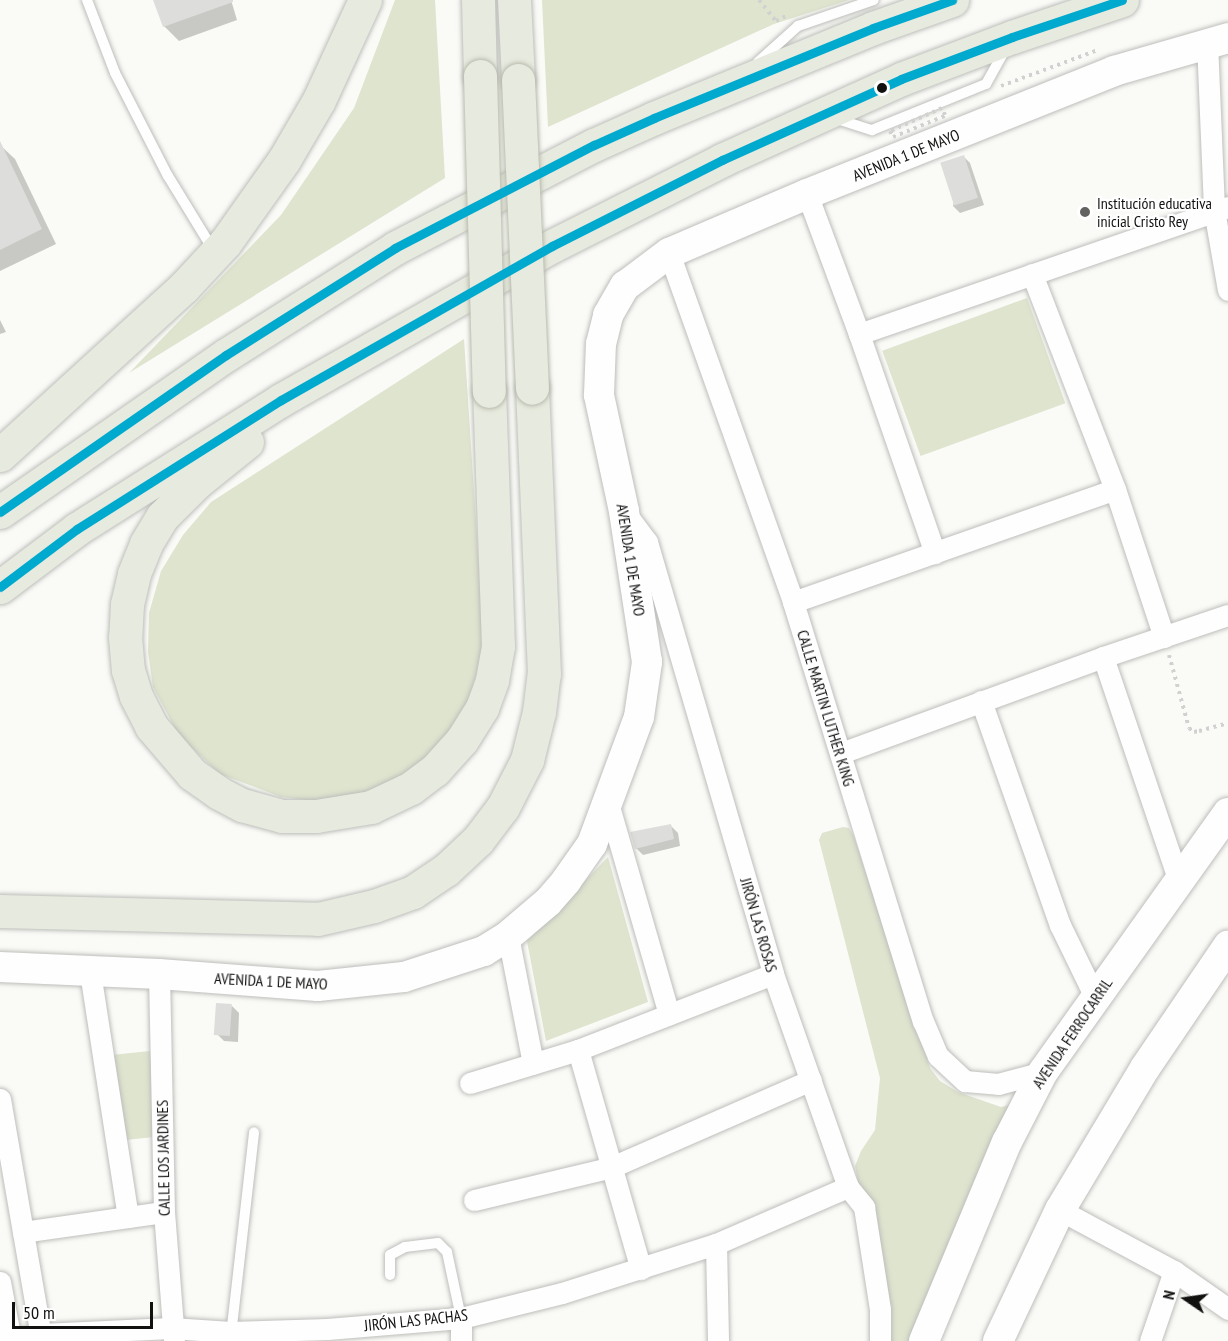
<!DOCTYPE html>
<html>
<head>
<meta charset="utf-8">
<style>
	body { margin:0 }
	#map { position:relative; width:1228px; height:1341px; overflow:hidden; background:#fafbf7; font-family:"PT Sans Narrow",sans-serif }
	div>[style] { position:absolute }
	[style*='--x'] { left:calc(var(--x)*1px); top:calc(var(--y)*1px); width:calc(var(--w)*1px); rotate:calc(var(--a)*1deg) }
	.green>* { inset:0; background:#dee4ce; transform-origin:0 0 }
	.shadow>* { inset:0; background:#0003 }
	.building>* { inset:0; background:#dddedb; transform-origin:0 0 }
	.path>* { height:4px; margin-top:-2px; transform-origin:0; background:repeating-linear-gradient(90deg,#d1d1d1 0 3px,transparent 0 7.5px) }
	.roads { filter:drop-shadow(0 0 2px #bdbebb) drop-shadow(0 0 2px #bdbebb) }
	.service>* { height:10px; margin:-5px; padding:0 5px; transform-origin:5px; border-radius:5px; background:#fefefe }
	.minor>* { height:21px; margin:-10.5px; padding:0 10.5px; transform-origin:10.5px; border-radius:10.5px; background:#fefefe }
	.secondary>* { height:30px; margin:-15px; padding:0 15px; transform-origin:15px; border-radius:15px; background:#fefefe }
	.motorway>* { height:33px; margin:-16.5px; padding:0 16.5px; transform-origin:16.5px; border-radius:16.5px; background:#e7eade }
	.path-bridge>* { height:4px; margin-top:-2px; transform-origin:0; background:repeating-linear-gradient(90deg,#d1d1d1 0 3px,transparent 0 7.5px) }
	.bridges { filter:drop-shadow(0 0 2px #b7baad) drop-shadow(0 0 2px #b7baad) }
	.motorway-bridge>* { height:33px; margin:-16.5px; padding:0 16.5px; transform-origin:16.5px; border-radius:16.5px; background:#e7eade }
	.bus-1>* { height:9px; margin:-4.5px; padding:0 4.5px; transform-origin:4.5px; border-radius:4.5px; background:#00a9ce }
	.dots>* { width:16px; height:16px; translate:-50% -50%; box-sizing:border-box; border:3px solid #fff; border-radius:50% }
	span { translate:-50% -50%; white-space:nowrap; text-align:center; line-height:1.15; -webkit-text-stroke:4.5px #fff; paint-order:stroke }
	.street-label { font-size:16px; color:#111210 }
	.poi-label { font-size:16px; color:#111210 }
	.left { translate:0 -50%; text-align:left }
	.north { position:absolute; left:1156px; top:1269px; width:60px; height:60px; -webkit-text-stroke:4px #fff; paint-order:stroke; rotate:283deg; font-size:16px; font-weight:700; line-height:24px; text-align:center; color:#111210 }
	.north::after { content:''; display:block; margin:auto; width:21px; height:27px; background:#111210; clip-path:polygon(50% 0,100% 100%,50% 72%,0 100%) }
	.scale { position:absolute; left:12px; top:1302px; width:141px; height:27px; box-sizing:border-box; border:3px solid #111210; border-top:0; padding-left:8px; font-size:18px; line-height:21px; white-space:nowrap; color:#111210; -webkit-text-stroke:4px #fff; paint-order:stroke }
</style>
</head>
<body>
<div id="map">
	<div class="green">
		<i style="clip-path:polygon(395px 0,435px 0,445px 178px,129px 373px,281px 215px,354px 108px)"></i>
		<i style="clip-path:polygon(542px 0,849px 0,774px 24px,548px 127px)"></i>
		<i style="left:1027px;top:298px;width:112px;height:154px;rotate:70deg"></i>
		<i style="clip-path:polygon(464px 339px,484px 644px,471px 695px,458px 721px,430px 759px,378px 790px,313px 801px,281px 797px,220px 774px,179px 736px,153px 687px,148px 652px,149px 613px,161px 571px,183px 535px,211px 502px)"></i>
		<i style="clip-path:polygon(843px 827px,849px 828px,854px 837px,930px 1068px,940px 1081px,958px 1092px,1001px 1107px,1021px 1102px,919px 1341px,889px 1341px,855px 1166px,861px 1151px,875px 1130px,880px 1078px,819px 840px,822px 833px)"></i>
		<i style="clip-path:polygon(608px 857px,648px 1002px,546px 1041px,527px 941px)"></i>
		<i style="left:150px;top:1051px;width:86px;height:41px;rotate:84deg"></i>
	</div>
	<div class="shadow">
		<i style="clip-path:polygon(155px 0,231px 0,237px 20px,179px 41px,164px 26px)"></i>
		<i style="clip-path:polygon(0 145px,15px 159px,56px 244px,0 271px)"></i>
		<i style="clip-path:polygon(963px 156px,970px 163px,984px 205px,960px 213px,953px 206px)"></i>
		<i style="clip-path:polygon(0 320px,6px 332px,0 334px)"></i>
		<i style="clip-path:polygon(671px 826px,678px 833px,680px 846px,643px 855px,636px 848px)"></i>
		<i style="clip-path:polygon(232px 1006px,239px 1013px,238px 1042px,224px 1041px,217px 1034px)"></i>
	</div>
	<div class="building">
		<i style="clip-path:polygon(153px 0,233px 0,233px 2px,163px 27px)"></i>
		<i style="clip-path:polygon(0 141px,42px 229px,0 250px)"></i>
		<i style="left:964px;top:155px;width:45px;height:25px;rotate:72deg"></i>
		<i style="clip-path:polygon(671px 824px,674px 839px,635px 849px,630px 832px)"></i>
		<i style="left:216px;top:1003px;width:16px;height:32px;rotate:4deg"></i>
	</div>
	<div class="path">
		<i style="--x:759;--y:0;--w:27;--a:51"></i>
		<i style="--x:776;--y:21;--w:11;--a:-27"></i>
		<i style="--x:1001;--y:86;--w:103;--a:-20.4"></i>
		<i style="--x:1169;--y:655;--w:76;--a:74.7"></i>
		<i style="--x:1189;--y:728;--w:6;--a:39"></i>
		<i style="--x:1194;--y:732;--w:5;--a:-11"></i>
		<i style="--x:1199;--y:731;--w:30;--a:-15"></i>
	</div>
	<div class="roads">
		<div class="service">
			<i style="--x:87;--y:0;--w:78;--a:69"></i>
			<i style="--x:115;--y:73;--w:116;--a:62.8"></i>
			<i style="--x:168;--y:176;--w:88;--a:58.5"></i>
			<i style="--x:758;--y:62;--w:54;--a:-42"></i>
			<i style="--x:798;--y:26;--w:80;--a:-18.9"></i>
			<i style="--x:834;--y:118;--w:40;--a:18"></i>
			<i style="--x:872;--y:130;--w:123;--a:-22"></i>
			<i style="--x:986;--y:84;--w:41;--a:-60.9"></i>
			<i style="--x:390;--y:1275;--w:20;--a:-90"></i>
			<i style="--x:390;--y:1255;--w:17;--a:-28"></i>
			<i style="--x:405;--y:1247;--w:33;--a:-7"></i>
			<i style="--x:438;--y:1243;--w:13;--a:45"></i>
			<i style="--x:447;--y:1252;--w:67;--a:78"></i>
			<i style="--x:231;--y:1335;--w:204;--a:-83.5"></i>
		</div>
		<div class="minor">
			<i style="--x:1207;--y:42;--w:168;--a:87.6"></i>
			<i style="--x:1214;--y:210;--w:81;--a:80.1"></i>
			<i style="--x:807;--y:194;--w:149;--a:69.6"></i>
			<i style="--x:859;--y:334;--w:232;--a:70.9"></i>
			<i style="--x:669;--y:253;--w:370;--a:70.4"></i>
			<i style="--x:793;--y:602;--w:439;--a:72.8"></i>
			<i style="--x:923;--y:1021;--w:38;--a:67"></i>
			<i style="--x:938;--y:1056;--w:37;--a:43"></i>
			<i style="--x:965;--y:1081;--w:33;--a:5"></i>
			<i style="--x:998;--y:1084;--w:47;--a:-14.9"></i>
			<i style="--x:1032;--y:274;--w:230;--a:68.9"></i>
			<i style="--x:1115;--y:489;--w:156;--a:71.7"></i>
			<i style="--x:859;--y:334;--w:390;--a:-19"></i>
			<i style="--x:626;--y:514;--w:35;--a:53"></i>
			<i style="--x:647;--y:542;--w:450;--a:73.7"></i>
			<i style="--x:773;--y:974;--w:226;--a:70.6"></i>
			<i style="--x:848;--y:1187;--w:26;--a:51"></i>
			<i style="--x:864;--y:1207;--w:103;--a:81.1"></i>
			<i style="--x:880;--y:1309;--w:32;--a:90"></i>
			<i style="--x:793;--y:602;--w:341;--a:-19.3"></i>
			<i style="--x:1103;--y:657;--w:237;--a:71.3"></i>
			<i style="--x:981;--y:701;--w:238;--a:70.6"></i>
			<i style="--x:1060;--y:925;--w:80;--a:64.1"></i>
			<i style="--x:841;--y:753;--w:279;--a:-20.1"></i>
			<i style="--x:1103;--y:657;--w:132;--a:-18.6"></i>
			<i style="--x:608;--y:803;--w:220;--a:73.9"></i>
			<i style="--x:508;--y:936;--w:130;--a:78.9"></i>
			<i style="--x:90;--y:972;--w:248;--a:81.2"></i>
			<i style="--x:159;--y:974;--w:238;--a:88.8"></i>
			<i style="--x:164;--y:1212;--w:128;--a:85.5"></i>
			<i style="--x:578;--y:1050;--w:228;--a:74"></i>
			<i style="--x:470;--y:1083;--w:113;--a:-17"></i>
			<i style="--x:578;--y:1050;--w:209;--a:-21.3"></i>
			<i style="--x:0;--y:1099;--w:246;--a:80.2"></i>
			<i style="--x:474;--y:1200;--w:142;--a:-13.4"></i>
			<i style="--x:612;--y:1167;--w:217;--a:-23.6"></i>
			<i style="--x:1060;--y:1210;--w:129;--a:28.2"></i>
			<i style="--x:1174;--y:1271;--w:66;--a:35.1"></i>
			<i style="--x:23;--y:1232;--w:142;--a:-8.1"></i>
			<i style="--x:716;--y:1244;--w:97;--a:88.8"></i>
			<i style="--x:0;--y:1282;--w:60;--a:79.4"></i>
			<i style="--x:461;--y:1318;--w:23;--a:90"></i>
			<i style="--x:0;--y:1339;--w:11;--a:10"></i>
			<i style="--x:11;--y:1341;--w:31;--a:-13"></i>
			<i style="--x:41;--y:1334;--w:130;--a:-2.6"></i>
			<i style="--x:171;--y:1328;--w:60;--a:3.8"></i>
			<i style="--x:231;--y:1332;--w:96;--a:-1.8"></i>
			<i style="--x:327;--y:1329;--w:134;--a:-4.7"></i>
			<i style="--x:461;--y:1318;--w:104;--a:-13.9"></i>
			<i style="--x:562;--y:1293;--w:162;--a:-17.7"></i>
			<i style="--x:716;--y:1244;--w:144;--a:-23.4"></i>
			<i style="--x:1150;--y:1341;--w:74;--a:-71.1"></i>
		</div>
		<div class="secondary">
			<i style="--x:0;--y:967;--w:159;--a:2.5"></i>
			<i style="--x:159;--y:974;--w:159;--a:4.3"></i>
			<i style="--x:318;--y:986;--w:86;--a:-6"></i>
			<i style="--x:404;--y:977;--w:84;--a:-18"></i>
			<i style="--x:484;--y:951;--w:28;--a:-32"></i>
			<i style="--x:508;--y:936;--w:52;--a:-40.4"></i>
			<i style="--x:548;--y:902;--w:28;--a:-49"></i>
			<i style="--x:566;--y:881;--w:45;--a:-54.9"></i>
			<i style="--x:592;--y:844;--w:135;--a:-69.7"></i>
			<i style="--x:639;--y:717;--w:56;--a:-81.7"></i>
			<i style="--x:647;--y:662;--w:153;--a:-98.7"></i>
			<i style="--x:624;--y:511;--w:119;--a:-102.2"></i>
			<i style="--x:599;--y:395;--w:51;--a:-87.8"></i>
			<i style="--x:601;--y:344;--w:30;--a:-76"></i>
			<i style="--x:608;--y:315;--w:34;--a:-60"></i>
			<i style="--x:625;--y:286;--w:55;--a:-36.9"></i>
			<i style="--x:669;--y:253;--w:150;--a:-23.1"></i>
			<i style="--x:807;--y:194;--w:331;--a:-21.8"></i>
			<i style="--x:1114;--y:71;--w:119;--a:-16.1"></i>
			<i style="--x:924;--y:1341;--w:216;--a:-67.4"></i>
			<i style="--x:1007;--y:1142;--w:79;--a:-62.8"></i>
			<i style="--x:1043;--y:1072;--w:318;--a:-54.5"></i>
			<i style="--x:998;--y:1341;--w:145;--a:-64.7"></i>
			<i style="--x:1060;--y:1210;--w:165;--a:-59.1"></i>
			<i style="--x:1145;--y:1068;--w:148;--a:-55.8"></i>
		</div>
		<div class="motorway">
			<i style="--x:478;--y:0;--w:76;--a:88.5"></i>
			<i style="--x:514;--y:0;--w:80;--a:87.1"></i>
			<i style="--x:247;--y:442;--w:65;--a:141.2"></i>
			<i style="--x:196;--y:483;--w:48;--a:135"></i>
			<i style="--x:162;--y:517;--w:31;--a:121"></i>
			<i style="--x:146;--y:544;--w:32;--a:112"></i>
			<i style="--x:134;--y:574;--w:31;--a:103"></i>
			<i style="--x:127;--y:604;--w:33;--a:93"></i>
			<i style="--x:125;--y:637;--w:33;--a:85"></i>
			<i style="--x:128;--y:670;--w:27;--a:73"></i>
			<i style="--x:136;--y:696;--w:34;--a:63"></i>
			<i style="--x:151;--y:726;--w:63;--a:49.5"></i>
			<i style="--x:192;--y:774;--w:33;--a:35"></i>
			<i style="--x:219;--y:793;--w:26;--a:28"></i>
			<i style="--x:242;--y:805;--w:41;--a:15.4"></i>
			<i style="--x:282;--y:816;--w:34;--a:0"></i>
			<i style="--x:316;--y:816;--w:56;--a:-9.3"></i>
			<i style="--x:371;--y:807;--w:44;--a:-25.4"></i>
			<i style="--x:411;--y:788;--w:30;--a:-37"></i>
			<i style="--x:435;--y:770;--w:40;--a:-48"></i>
			<i style="--x:462;--y:740;--w:38;--a:-58"></i>
			<i style="--x:482;--y:708;--w:30;--a:-70"></i>
			<i style="--x:492;--y:680;--w:35;--a:-80"></i>
			<i style="--x:498;--y:646;--w:255;--a:-92"></i>
			<i style="--x:0;--y:455;--w:249;--a:-42.4"></i>
			<i style="--x:184;--y:287;--w:60;--a:-47"></i>
			<i style="--x:225;--y:243;--w:102;--a:-54.6"></i>
			<i style="--x:284;--y:160;--w:69;--a:-59.7"></i>
			<i style="--x:319;--y:100;--w:110;--a:-65.3"></i>
			<i style="--x:0;--y:512;--w:275;--a:-34.8"></i>
			<i style="--x:226;--y:355;--w:200;--a:-32.3"></i>
			<i style="--x:395;--y:248;--w:224;--a:-27.4"></i>
			<i style="--x:594;--y:145;--w:66;--a:-24.2"></i>
			<i style="--x:654;--y:118;--w:237;--a:-22.3"></i>
			<i style="--x:873;--y:28;--w:84;--a:-19.5"></i>
			<i style="--x:0;--y:587;--w:96;--a:-37"></i>
			<i style="--x:77;--y:529;--w:241;--a:-32.3"></i>
			<i style="--x:281;--y:400;--w:312;--a:-29.6"></i>
			<i style="--x:552;--y:246;--w:191;--a:-26.8"></i>
			<i style="--x:722;--y:160;--w:196;--a:-24.3"></i>
			<i style="--x:901;--y:79;--w:119;--a:-20.7"></i>
			<i style="--x:1012;--y:37;--w:116;--a:-18.6"></i>
			<i style="--x:0;--y:911;--w:318;--a:1.4"></i>
			<i style="--x:318;--y:919;--w:57;--a:-13.1"></i>
			<i style="--x:374;--y:906;--w:41;--a:-19.7"></i>
			<i style="--x:413;--y:892;--w:40;--a:-34"></i>
			<i style="--x:446;--y:870;--w:44;--a:-43.2"></i>
			<i style="--x:478;--y:840;--w:41;--a:-52.9"></i>
			<i style="--x:503;--y:807;--w:53;--a:-62.9"></i>
			<i style="--x:527;--y:760;--w:49;--a:-76"></i>
			<i style="--x:539;--y:712;--w:38;--a:-83"></i>
			<i style="--x:544;--y:674;--w:286;--a:-92.4"></i>
		</div>
	</div>
	<div class="path-bridge">
		<i style="--x:945;--y:115;--w:8;--a:-113"></i>
		<i style="--x:942;--y:108;--w:57;--a:156.1"></i>
		<i style="--x:890;--y:131;--w:7;--a:63"></i>
		<i style="--x:893;--y:137;--w:58;--a:-22.2"></i>
	</div>
	<div class="bridges">
		<div class="motorway-bridge">
			<i style="--x:480;--y:76;--w:315;--a:88.4"></i>
			<i style="--x:518;--y:80;--w:308;--a:87.4"></i>
		</div>
	</div>
	<div class="bus-1">
		<i style="--x:0;--y:512;--w:275;--a:-34.8"></i>
		<i style="--x:226;--y:355;--w:200;--a:-32.3"></i>
		<i style="--x:395;--y:248;--w:224;--a:-27.4"></i>
		<i style="--x:594;--y:145;--w:66;--a:-24.2"></i>
		<i style="--x:654;--y:118;--w:237;--a:-22.3"></i>
		<i style="--x:873;--y:28;--w:84;--a:-19.5"></i>
		<i style="--x:0;--y:587;--w:96;--a:-37"></i>
		<i style="--x:77;--y:529;--w:241;--a:-32.3"></i>
		<i style="--x:281;--y:400;--w:312;--a:-29.6"></i>
		<i style="--x:552;--y:246;--w:191;--a:-26.8"></i>
		<i style="--x:722;--y:160;--w:196;--a:-24.3"></i>
		<i style="--x:901;--y:79;--w:119;--a:-20.7"></i>
		<i style="--x:1012;--y:37;--w:116;--a:-18.6"></i>
	</div>
	<div class="dots">
		<i style="left:882px;top:88px;background:#111210"></i>
		<i style="left:1085px;top:212px;background:#636461"></i>
	</div>
	<div class="street-label">
		<span style="left:906px;top:155px;rotate:-22deg">AVENIDA 1 DE MAYO</span>
		<span style="left:631px;top:560px;rotate:81deg">AVENIDA 1 DE MAYO</span>
		<span style="left:826px;top:708px;rotate:73deg">CALLE MARTIN LUTHER KING</span>
		<span style="left:759px;top:925px;rotate:74deg">JIRÓN LAS ROSAS</span>
		<span style="left:271px;top:981px;rotate:3deg">AVENIDA 1 DE MAYO</span>
		<span style="left:1072px;top:1033px;rotate:-56deg">AVENIDA FERROCARRIL</span>
		<span style="left:163px;top:1158px;rotate:-91deg">CALLE LOS JARDINES</span>
		<span style="left:416px;top:1320px;rotate:-6deg">JIRÓN LAS PACHAS</span>
	</div>
	<div class="poi-label">
		<span class="left" style="left:1097px;top:212px">Institución educativa<br>inicial Cristo Rey</span>
	</div>
	<div class="north">N</div>
	<div class="scale">50 m</div>
</div>
</body>
</html>
